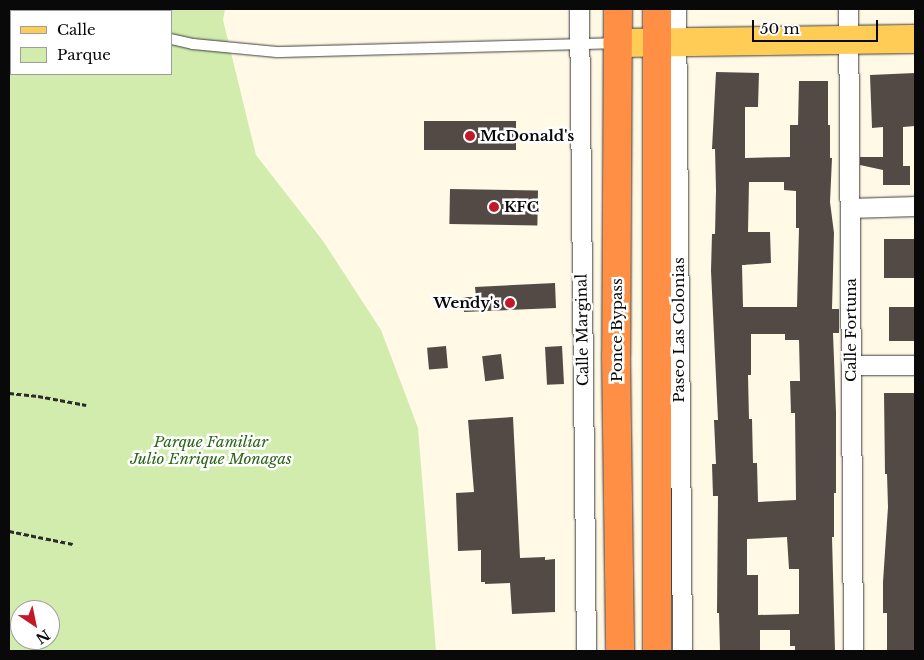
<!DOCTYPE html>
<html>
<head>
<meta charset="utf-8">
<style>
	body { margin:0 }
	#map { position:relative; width:924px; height:660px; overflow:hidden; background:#fff9e6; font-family:"Libre Baskerville",serif }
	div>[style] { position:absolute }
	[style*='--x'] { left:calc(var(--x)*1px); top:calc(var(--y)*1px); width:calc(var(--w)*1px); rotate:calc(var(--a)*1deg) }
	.green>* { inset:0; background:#d1ecad }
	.building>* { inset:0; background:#534a45; transform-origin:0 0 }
	.path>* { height:3px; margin-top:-1.5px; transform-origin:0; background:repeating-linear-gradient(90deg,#2b2b2b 0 5px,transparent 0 7.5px) }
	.roads { filter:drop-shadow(0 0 1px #3c3c3c) drop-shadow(0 0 1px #3c3c3c) }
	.lane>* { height:10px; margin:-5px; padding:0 5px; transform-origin:5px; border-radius:5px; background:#fff }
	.street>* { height:19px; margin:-9.5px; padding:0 9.5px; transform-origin:9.5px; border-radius:9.5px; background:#fff }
	.primary>* { height:28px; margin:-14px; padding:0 14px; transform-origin:14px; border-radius:14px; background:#ffcc56 }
	.highway>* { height:28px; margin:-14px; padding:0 14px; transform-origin:14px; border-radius:14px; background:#ff8f44 }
	.dots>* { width:14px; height:14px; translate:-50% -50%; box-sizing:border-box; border:2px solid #fff; border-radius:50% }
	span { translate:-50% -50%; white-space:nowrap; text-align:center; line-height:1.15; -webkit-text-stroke:5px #fff; paint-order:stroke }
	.poi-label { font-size:15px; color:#090909; font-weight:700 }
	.left { translate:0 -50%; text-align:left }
	.right { translate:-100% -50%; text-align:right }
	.street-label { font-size:15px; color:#090909 }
	.park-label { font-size:15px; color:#2b6516; font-style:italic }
	.frame { position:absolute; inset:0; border:10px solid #090909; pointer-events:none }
	.legend { position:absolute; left:10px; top:10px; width:162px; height:65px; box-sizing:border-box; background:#fff; border:1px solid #9d9d9d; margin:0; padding:6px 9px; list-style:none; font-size:15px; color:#090909 }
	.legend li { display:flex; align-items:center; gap:10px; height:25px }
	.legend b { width:25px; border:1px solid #9d9d9d }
	.north { position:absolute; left:10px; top:600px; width:50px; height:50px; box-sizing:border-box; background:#fff; border:1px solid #9d9d9d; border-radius:50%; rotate:146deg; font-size:14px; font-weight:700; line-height:20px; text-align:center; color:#090909 }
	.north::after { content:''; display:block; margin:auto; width:18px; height:22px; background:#c3182a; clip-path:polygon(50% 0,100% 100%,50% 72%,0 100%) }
	.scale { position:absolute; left:752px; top:20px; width:126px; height:22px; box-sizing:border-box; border:2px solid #090909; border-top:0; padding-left:6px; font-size:15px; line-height:18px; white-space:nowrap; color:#090909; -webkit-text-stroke:4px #fff; paint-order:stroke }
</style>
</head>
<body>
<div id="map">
	<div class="green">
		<i style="clip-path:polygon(evenodd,9px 9px,225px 9px,223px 20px,256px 155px,323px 241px,381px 330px,418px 428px,436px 651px,9px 651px,9px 9px,11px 11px,171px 11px,171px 74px,11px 74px,11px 11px,9px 9px,20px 610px,50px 610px,50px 640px,20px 640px,20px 610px)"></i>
	</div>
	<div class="building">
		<i style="clip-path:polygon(evenodd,716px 72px,759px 73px,758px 107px,745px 107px,745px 158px,790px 157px,790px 125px,798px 125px,799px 81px,828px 81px,828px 125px,830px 125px,830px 158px,832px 158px,830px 202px,834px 233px,832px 309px,839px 309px,839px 333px,833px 333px,836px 412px,836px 493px,834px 493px,834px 537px,832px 537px,835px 651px,795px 651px,795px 646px,790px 646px,790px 630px,760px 630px,760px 651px,720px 651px,719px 613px,717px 613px,718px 496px,713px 496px,712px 464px,716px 464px,714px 420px,718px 420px,711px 271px,712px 234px,715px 234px,716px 190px,715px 149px,712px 149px,716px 72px,749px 182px,784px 182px,784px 190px,796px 191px,796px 228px,799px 228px,797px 307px,743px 307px,742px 265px,771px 263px,770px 232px,748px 232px,749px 182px,716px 72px,751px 334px,785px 334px,785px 340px,799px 340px,800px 381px,790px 381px,791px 413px,795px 413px,796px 500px,758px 502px,757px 463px,753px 463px,752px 419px,749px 419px,748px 375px,751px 375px,751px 334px,716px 72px,787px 537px,789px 569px,799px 569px,799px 614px,758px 615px,758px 575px,747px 575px,747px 539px,787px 537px)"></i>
		<i style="clip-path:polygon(915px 73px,915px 126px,903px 127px,903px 166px,910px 166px,910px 185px,883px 185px,883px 170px,860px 165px,860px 157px,883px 157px,883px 127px,872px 128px,870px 75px)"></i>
		<i style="left:516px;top:121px;width:29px;height:92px;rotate:90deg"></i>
		<i style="left:450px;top:189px;width:88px;height:35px;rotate:1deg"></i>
		<i style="left:884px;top:239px;width:31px;height:39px"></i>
		<i style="clip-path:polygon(555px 283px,556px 308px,464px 312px,463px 297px,476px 297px,475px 287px)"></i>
		<i style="left:889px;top:307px;width:26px;height:34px"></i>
		<i style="left:446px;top:346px;width:22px;height:19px;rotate:85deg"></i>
		<i style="left:562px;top:346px;width:38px;height:17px;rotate:87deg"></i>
		<i style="left:501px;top:354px;width:25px;height:19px;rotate:83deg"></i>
		<i style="clip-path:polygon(884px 393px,915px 393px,915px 651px,887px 651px,887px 613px,883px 613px,883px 582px,888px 507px,887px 474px,885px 474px)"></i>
		<i style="clip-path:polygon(513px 417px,520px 558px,545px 557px,545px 560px,555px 559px,555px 612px,512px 614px,510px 583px,485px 584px,485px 582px,481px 582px,481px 550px,458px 551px,456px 493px,474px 492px,468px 420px)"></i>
	</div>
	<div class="path">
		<i style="--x:9;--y:393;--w:29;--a:6"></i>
		<i style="--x:38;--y:396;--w:49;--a:10.6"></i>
		<i style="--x:9;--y:531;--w:65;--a:11.5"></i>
	</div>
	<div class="roads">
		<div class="lane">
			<i style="--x:92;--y:9;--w:5;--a:22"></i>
			<i style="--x:171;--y:39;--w:23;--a:13"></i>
			<i style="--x:193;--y:44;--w:84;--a:5.4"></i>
			<i style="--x:277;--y:52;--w:340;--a:-1.5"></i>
		</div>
		<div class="street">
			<i style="--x:579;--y:9;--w:642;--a:89.38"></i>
			<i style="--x:676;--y:9;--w:642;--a:89.46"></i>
			<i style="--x:848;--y:9;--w:642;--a:89.55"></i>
			<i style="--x:850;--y:208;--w:65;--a:-1.8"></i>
			<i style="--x:851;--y:365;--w:64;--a:0"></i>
		</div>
		<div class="primary">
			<i style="--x:617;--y:43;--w:298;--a:-0.8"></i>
		</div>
		<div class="highway">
			<i style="--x:618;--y:9;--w:347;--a:90.3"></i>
			<i style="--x:616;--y:356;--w:295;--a:89.2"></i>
			<i style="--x:657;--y:651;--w:642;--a:-90"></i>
		</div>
	</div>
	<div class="dots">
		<i style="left:470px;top:136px;background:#c3182a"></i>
		<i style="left:494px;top:207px;background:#c3182a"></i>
		<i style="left:510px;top:303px;background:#c3182a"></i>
	</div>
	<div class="poi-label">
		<span class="left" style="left:480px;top:136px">McDonald's</span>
		<span class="left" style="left:504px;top:207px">KFC</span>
		<span class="right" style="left:500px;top:303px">Wendy's</span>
	</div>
	<div class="street-label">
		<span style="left:582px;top:330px;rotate:-91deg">Calle Marginal</span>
		<span style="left:617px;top:330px;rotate:-90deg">Ponce Bypass</span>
		<span style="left:679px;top:330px;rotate:-90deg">Paseo Las Colonias</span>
		<span style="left:851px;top:330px;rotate:-90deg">Calle Fortuna</span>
	</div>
	<div class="park-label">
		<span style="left:211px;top:450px">Parque Familiar<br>Julio Enrique Monagas</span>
	</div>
	<div class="frame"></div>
	<ul class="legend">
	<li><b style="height:6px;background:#ffcc56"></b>Calle</li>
	<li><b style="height:14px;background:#d1ecad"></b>Parque</li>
	</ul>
	<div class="north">N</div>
	<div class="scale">50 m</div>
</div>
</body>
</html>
